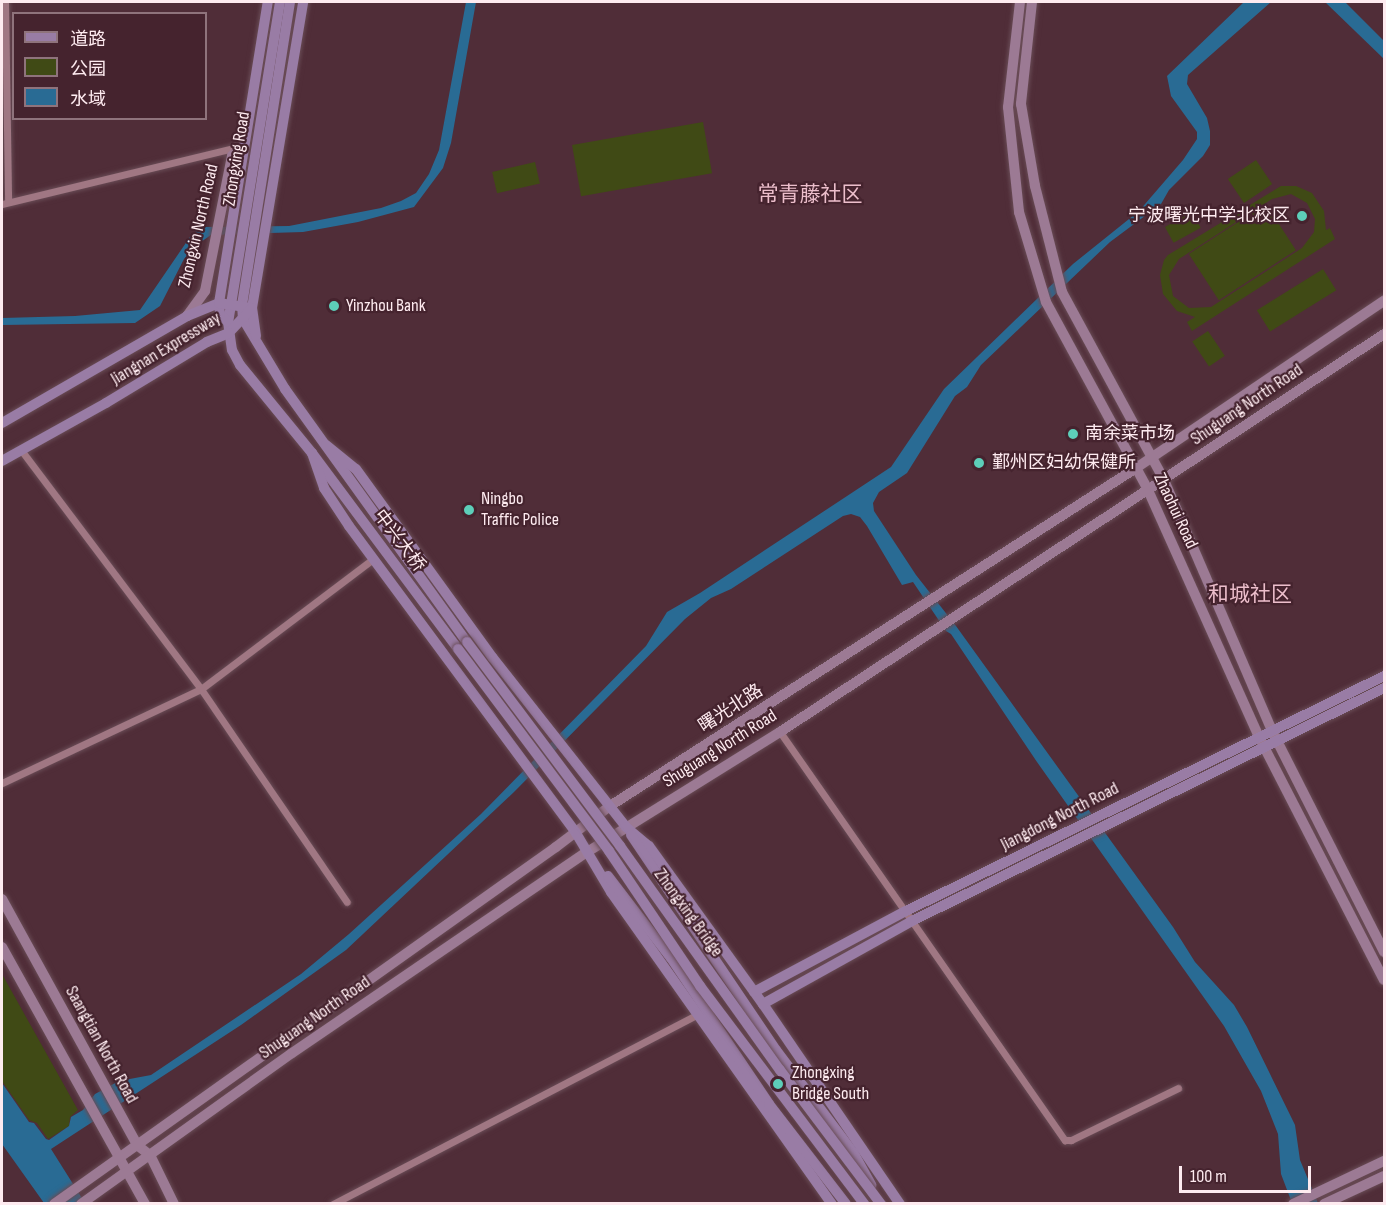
<!DOCTYPE html>
<html>
<head>
<meta charset="utf-8">
<style>
	body { margin:0 }
	#map { position:relative; width:1386px; height:1205px; overflow:hidden; background:#502d38; font-family:"Sofia Sans Condensed","Noto Sans SC",sans-serif }
	div>[style] { position:absolute }
	[style*='--x'] { left:calc(var(--x)*1px); top:calc(var(--y)*1px); width:calc(var(--w)*1px); rotate:calc(var(--a)*1deg) }
	.green>* { inset:0; background:#404a15; transform-origin:0 0 }
	.water>* { inset:0; background:#296b94 }
	.roads { filter:drop-shadow(0 0 2px #694c56) drop-shadow(0 0 2px #694c56) }
	.street>* { height:7px; margin:-3.5px; padding:0 3.5px; transform-origin:3.5px; border-radius:3.5px; background:#a07783 }
	.secondary>* { height:10px; margin:-5px; padding:0 5px; transform-origin:5px; border-radius:5px; background:#9c7a94 }
	.primary>* { height:10px; margin:-5px; padding:0 5px; transform-origin:5px; border-radius:5px; background:#997ca5 }
	.bridges { filter:drop-shadow(0 0 2px #694c56) drop-shadow(0 0 2px #694c56) }
	.primary-bridge>* { height:10px; margin:-5px; padding:0 5px; transform-origin:5px; border-radius:5px; background:#997ca5 }
	.dots>* { width:16px; height:16px; translate:-50% -50%; box-sizing:border-box; border:3px solid #45232e; border-radius:50% }
	span { translate:-50% -50%; white-space:nowrap; text-align:center; line-height:1.15; -webkit-text-stroke:4.5px #45232e; paint-order:stroke }
	.street-label { font-size:18px; color:#feebf0 }
	.poi-label { font-size:18px; color:#feebf0 }
	.right { translate:-100% -50%; text-align:right }
	.left { translate:0 -50%; text-align:left }
	.quarter-label { font-size:21px; color:#ecbecb }
	.frame { position:absolute; inset:0; border:3px solid #feebf0; pointer-events:none }
	.legend { position:absolute; left:12px; top:12px; width:195px; height:108px; box-sizing:border-box; background:#45232e; border:2px solid #8f737c; margin:0; padding:8px 10px; list-style:none; font-size:18px; color:#feebf0 }
	.legend li { display:flex; align-items:center; gap:12px; height:30px }
	.legend b { width:30px; border:2px solid #8f737c }
	.scale { position:absolute; left:1179px; top:1166px; width:132px; height:27px; box-sizing:border-box; border:3px solid #feebf0; border-top:0; padding-left:8px; font-size:18px; line-height:21px; white-space:nowrap; color:#feebf0; -webkit-text-stroke:4px #45232e; paint-order:stroke }
</style>
</head>
<body>
<div id="map">
	<div class="green">
		<i style="left:703px;top:122px;width:52px;height:133px;rotate:80deg"></i>
		<i style="left:1256px;top:160px;width:29px;height:34px;rotate:56deg"></i>
		<i style="left:535px;top:162px;width:22px;height:44px;rotate:77deg"></i>
		<i style="clip-path:polygon(evenodd,1281px 186px,1296px 186px,1312px 193px,1324px 211px,1326px 230px,1330px 228px,1335px 239px,1192px 331px,1187px 322px,1195px 317px,1177px 311px,1163px 294px,1160px 275px,1164px 260px,1168px 255px,1281px 186px,1291px 194px,1307px 203px,1315px 219px,1314px 232px,1302px 248px,1211px 307px,1189px 308px,1173px 296px,1169px 275px,1179px 259px,1272px 199px,1291px 194px)"></i>
		<i style="left:1266px;top:204px;width:55px;height:92px;rotate:57deg"></i>
		<i style="left:1192px;top:212px;width:18px;height:31px;rotate:61deg"></i>
		<i style="left:1323px;top:269px;width:25px;height:78px;rotate:58deg"></i>
		<i style="left:1208px;top:331px;width:30px;height:19px;rotate:56deg"></i>
		<i style="clip-path:polygon(2px 974px,78px 1110px,70px 1117px,69px 1126px,48px 1139px,37px 1123px,29px 1120px,2px 1081px)"></i>
	</div>
	<div class="water">
		<i style="clip-path:polygon(466px 2px,476px 2px,451px 143px,443px 168px,414px 207px,358px 222px,303px 232px,211px 235px,195px 246px,184px 259px,160px 306px,135px 323px,2px 325px,2px 318px,75px 316px,140px 310px,192px 234px,203px 227px,289px 226px,381px 208px,401px 201px,416px 193px,429px 174px,439px 150px)"></i>
		<i style="clip-path:polygon(1244px 2px,1271px 2px,1188px 75px,1187px 84px,1207px 118px,1210px 131px,1210px 145px,1203px 156px,1169px 190px,1161px 204px,1110px 242px,981px 365px,967px 387px,955px 396px,907px 473px,879px 492px,873px 503px,874px 511px,916px 575px,956px 626px,1173px 927px,1195px 962px,1234px 1005px,1247px 1027px,1295px 1125px,1300px 1160px,1318px 1203px,1292px 1203px,1281px 1174px,1278px 1134px,1261px 1091px,1224px 1026px,1037px 762px,951px 634px,946px 631px,913px 582px,902px 585px,867px 526px,860px 517px,851px 514px,843px 516px,731px 589px,711px 598px,685px 619px,514px 792px,346px 950px,241px 1025px,51px 1149px,85px 1203px,44px 1203px,2px 1144px,2px 1083px,29px 1122px,34px 1123px,46px 1139px,49px 1140px,69px 1126px,71px 1117px,83px 1110px,95px 1094px,119px 1081px,151px 1075px,301px 974px,349px 934px,481px 814px,646px 646px,667px 612px,700px 593px,891px 467px,944px 389px,1073px 264px,1139px 211px,1183px 160px,1197px 139px,1197px 132px,1171px 96px,1167px 76px)"></i>
		<i style="clip-path:polygon(1325px 2px,1345px 2px,1384px 41px,1384px 59px)"></i>
	</div>
	<div class="roads">
		<div class="street">
			<i style="--x:5;--y:2;--w:200;--a:89.1"></i>
			<i style="--x:2;--y:204;--w:246;--a:-13.6"></i>
			<i style="--x:21;--y:450;--w:299;--a:53"></i>
			<i style="--x:201;--y:689;--w:258;--a:55.6"></i>
			<i style="--x:780;--y:732;--w:498;--a:55.1"></i>
			<i style="--x:1065;--y:1140;--w:6;--a:0"></i>
			<i style="--x:1071;--y:1140;--w:119;--a:-25.9"></i>
			<i style="--x:2;--y:783;--w:220;--a:-25.3"></i>
			<i style="--x:201;--y:689;--w:216;--a:-37.1"></i>
			<i style="--x:333;--y:1204;--w:409;--a:-27.5"></i>
		</div>
		<div class="secondary">
			<i style="--x:1020;--y:2;--w:106;--a:96.5"></i>
			<i style="--x:1008;--y:107;--w:106;--a:84"></i>
			<i style="--x:1019;--y:212;--w:94;--a:73.3"></i>
			<i style="--x:1046;--y:302;--w:214;--a:61.5"></i>
			<i style="--x:1148;--y:490;--w:271;--a:65.8"></i>
			<i style="--x:1259;--y:737;--w:273;--a:62.8"></i>
			<i style="--x:1032;--y:2;--w:103;--a:96.2"></i>
			<i style="--x:1021;--y:104;--w:83;--a:80.3"></i>
			<i style="--x:1035;--y:186;--w:109;--a:75.7"></i>
			<i style="--x:1062;--y:292;--w:214;--a:61.5"></i>
			<i style="--x:1164;--y:480;--w:273;--a:66.7"></i>
			<i style="--x:1272;--y:731;--w:248;--a:63.1"></i>
			<i style="--x:187;--y:316;--w:31;--a:-54"></i>
			<i style="--x:205;--y:291;--w:138;--a:-78.7"></i>
			<i style="--x:232;--y:156;--w:16;--a:-43"></i>
			<i style="--x:2;--y:899;--w:281;--a:61.2"></i>
			<i style="--x:137;--y:1145;--w:16;--a:38"></i>
			<i style="--x:150;--y:1155;--w:55;--a:63.9"></i>
			<i style="--x:2;--y:947;--w:294;--a:60.9"></i>
			<i style="--x:54;--y:1204;--w:616;--a:-35.42"></i>
			<i style="--x:556;--y:847;--w:68;--a:-37.2"></i>
			<i style="--x:610;--y:806;--w:625;--a:-32.72"></i>
			<i style="--x:1136;--y:468;--w:299;--a:-34"></i>
			<i style="--x:81;--y:1204;--w:259;--a:-35.6"></i>
			<i style="--x:292;--y:1053;--w:357;--a:-34.3"></i>
			<i style="--x:587;--y:852;--w:227;--a:-31.9"></i>
			<i style="--x:780;--y:732;--w:723;--a:-33.38"></i>
			<i style="--x:1293;--y:1204;--w:101;--a:-25.3"></i>
			<i style="--x:1324;--y:1204;--w:66;--a:-25"></i>
		</div>
		<div class="primary">
			<i style="--x:280;--y:2;--w:324;--a:99.2"></i>
			<i style="--x:228;--y:322;--w:28;--a:82"></i>
			<i style="--x:232;--y:350;--w:17;--a:62"></i>
			<i style="--x:240;--y:365;--w:114;--a:50.7"></i>
			<i style="--x:312;--y:453;--w:244;--a:53.3"></i>
			<i style="--x:290;--y:2;--w:307;--a:99"></i>
			<i style="--x:242;--y:305;--w:14;--a:86"></i>
			<i style="--x:243;--y:319;--w:82;--a:59"></i>
			<i style="--x:285;--y:389;--w:312;--a:54.3"></i>
			<i style="--x:228;--y:322;--w:11;--a:-135"></i>
			<i style="--x:220;--y:314;--w:11;--a:-95"></i>
			<i style="--x:219;--y:303;--w:305;--a:-80.8"></i>
			<i style="--x:256;--y:336;--w:28;--a:-98"></i>
			<i style="--x:252;--y:308;--w:310;--a:-80.5"></i>
			<i style="--x:2;--y:423;--w:214;--a:-30"></i>
			<i style="--x:187;--y:316;--w:35;--a:-22"></i>
			<i style="--x:219;--y:303;--w:33;--a:9"></i>
			<i style="--x:252;--y:308;--w:34;--a:133"></i>
			<i style="--x:229;--y:333;--w:24;--a:158"></i>
			<i style="--x:207;--y:342;--w:118;--a:148.9"></i>
			<i style="--x:106;--y:403;--w:119;--a:150.9"></i>
			<i style="--x:326;--y:445;--w:38;--a:39"></i>
			<i style="--x:356;--y:469;--w:233;--a:54.1"></i>
			<i style="--x:493;--y:658;--w:215;--a:51.8"></i>
			<i style="--x:626;--y:827;--w:30;--a:40"></i>
			<i style="--x:649;--y:846;--w:195;--a:54.2"></i>
			<i style="--x:763;--y:1004;--w:242;--a:55.6"></i>
			<i style="--x:312;--y:453;--w:37;--a:71"></i>
			<i style="--x:324;--y:488;--w:45;--a:56.7"></i>
			<i style="--x:349;--y:526;--w:382;--a:53.5"></i>
			<i style="--x:576;--y:833;--w:69;--a:59.3"></i>
			<i style="--x:611;--y:892;--w:382;--a:54.7"></i>
			<i style="--x:631;--y:835;--w:259;--a:56"></i>
			<i style="--x:776;--y:1050;--w:128;--a:53"></i>
			<i style="--x:853;--y:1152;--w:38;--a:61"></i>
			<i style="--x:608;--y:876;--w:103;--a:52.5"></i>
			<i style="--x:671;--y:958;--w:176;--a:56.1"></i>
			<i style="--x:769;--y:1104;--w:126;--a:52.4"></i>
			<i style="--x:754;--y:992;--w:172;--a:-28.1"></i>
			<i style="--x:906;--y:911;--w:533;--a:-26.18"></i>
			<i style="--x:763;--y:1004;--w:171;--a:-29.1"></i>
			<i style="--x:912;--y:921;--w:526;--a:-26.27"></i>
		</div>
	</div>
	<div class="bridges">
		<div class="primary-bridge">
			<i style="--x:467;--y:642;--w:255;--a:53.1"></i>
			<i style="--x:620;--y:846;--w:275;--a:54.5"></i>
			<i style="--x:780;--y:1070;--w:168;--a:53"></i>
			<i style="--x:458;--y:649;--w:252;--a:53.2"></i>
			<i style="--x:609;--y:851;--w:163;--a:56"></i>
			<i style="--x:700;--y:986;--w:273;--a:53"></i>
		</div>
	</div>
	<div class="dots">
		<i style="left:1302px;top:216px;background:#5dceb9"></i>
		<i style="left:334px;top:306px;background:#5dceb9"></i>
		<i style="left:1073px;top:434px;background:#5dceb9"></i>
		<i style="left:979px;top:463px;background:#5dceb9"></i>
		<i style="left:469px;top:510px;background:#5dceb9"></i>
		<i style="left:778px;top:1084px;background:#5dceb9"></i>
	</div>
	<div class="street-label">
		<span style="left:237px;top:159px;rotate:-81deg">Zhongxing Road</span>
		<span style="left:199px;top:226px;rotate:-77deg">Zhongxin North Road</span>
		<span style="left:166px;top:349px;rotate:-31deg">Jiangnan Expressway</span>
		<span style="left:1247px;top:405px;rotate:-34deg">Shuguang North Road</span>
		<span style="left:1175px;top:511px;rotate:65deg">Zhaohui Road</span>
		<span style="left:399px;top:541px;rotate:53deg">中兴大桥</span>
		<span style="left:731px;top:709px;rotate:-33deg">曙光北路</span>
		<span style="left:720px;top:749px;rotate:-32deg">Shuguang North Road</span>
		<span style="left:1060px;top:817px;rotate:-27deg">Jiangdong North Road</span>
		<span style="left:688px;top:913px;rotate:54deg">Zhongxing Bridge</span>
		<span style="left:315px;top:1018px;rotate:-35deg">Shuguang North Road</span>
		<span style="left:101px;top:1045px;rotate:61deg">Saangtian North Road</span>
	</div>
	<div class="poi-label">
		<span class="right" style="left:1290px;top:216px">宁波曙光中学北校区</span>
		<span class="left" style="left:346px;top:306px">Yinzhou Bank</span>
		<span class="left" style="left:1085px;top:434px">南余菜市场</span>
		<span class="left" style="left:992px;top:463px">鄞州区妇幼保健所</span>
		<span class="left" style="left:481px;top:510px">Ningbo<br>Traffic Police</span>
		<span class="left" style="left:792px;top:1084px">Zhongxing<br>Bridge South</span>
	</div>
	<div class="quarter-label">
		<span style="left:810px;top:195px">常青藤社区</span>
		<span style="left:1250px;top:595px">和城社区</span>
	</div>
	<div class="frame"></div>
	<ul class="legend">
	<li><b style="height:8px;background:#997ca5"></b>道路</li>
	<li><b style="height:16px;background:#404a15"></b>公园</li>
	<li><b style="height:16px;background:#296b94"></b>水域</li>
	</ul>
	<div class="scale">100 m</div>
</div>
</body>
</html>
